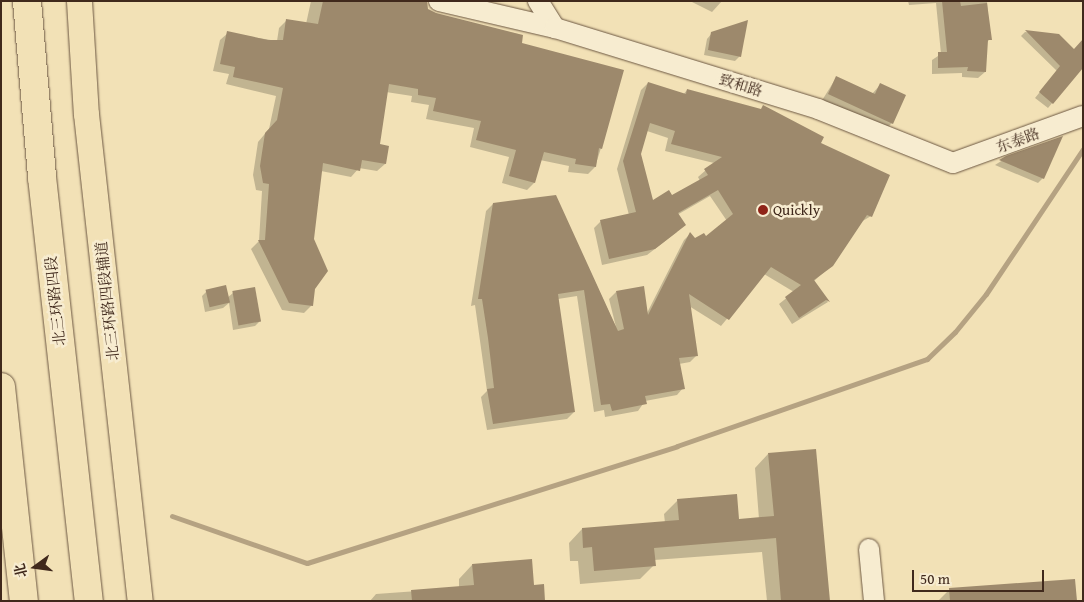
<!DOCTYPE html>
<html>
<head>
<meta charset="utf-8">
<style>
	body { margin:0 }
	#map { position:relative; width:1084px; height:602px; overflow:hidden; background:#f2e1b6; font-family:"Gentium Book Plus","Noto Serif SC",serif }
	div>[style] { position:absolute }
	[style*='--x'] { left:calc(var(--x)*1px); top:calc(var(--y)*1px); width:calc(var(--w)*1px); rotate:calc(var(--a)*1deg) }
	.shadow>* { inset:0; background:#0003 }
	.stream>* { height:5px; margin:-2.5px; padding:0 2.5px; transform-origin:2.5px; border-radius:2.5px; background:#b5a282 }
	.building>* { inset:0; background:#9d896c; transform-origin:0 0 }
	.roads { filter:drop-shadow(0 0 1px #6c5742) drop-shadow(0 0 1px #6c5742) }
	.minor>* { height:20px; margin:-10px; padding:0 10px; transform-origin:10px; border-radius:10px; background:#f7ecd0 }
	.major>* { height:25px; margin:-12.5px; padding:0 12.5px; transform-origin:12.5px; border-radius:12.5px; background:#f2e1b6 }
	.highway>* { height:28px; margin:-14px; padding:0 14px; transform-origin:14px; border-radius:14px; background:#f2e1b6 }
	.dots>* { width:14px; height:14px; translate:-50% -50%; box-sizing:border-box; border:2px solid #f7ecd0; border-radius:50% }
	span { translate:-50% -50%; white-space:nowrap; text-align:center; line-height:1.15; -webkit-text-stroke:5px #f7ecd0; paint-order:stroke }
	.street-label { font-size:15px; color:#40291c }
	.poi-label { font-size:15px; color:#40291c }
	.left { translate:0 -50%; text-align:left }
	.frame { position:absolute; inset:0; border:2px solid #40291c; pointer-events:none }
	.north { position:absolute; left:10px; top:542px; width:50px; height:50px; -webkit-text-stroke:4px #f7ecd0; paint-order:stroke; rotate:256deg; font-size:14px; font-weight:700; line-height:20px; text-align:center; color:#40291c }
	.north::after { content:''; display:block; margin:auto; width:18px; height:22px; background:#40291c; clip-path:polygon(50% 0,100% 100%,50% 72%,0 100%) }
	.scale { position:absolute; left:912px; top:570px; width:132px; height:22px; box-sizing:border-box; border:2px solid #40291c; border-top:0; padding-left:6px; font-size:15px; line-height:18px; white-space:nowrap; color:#40291c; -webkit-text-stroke:4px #f7ecd0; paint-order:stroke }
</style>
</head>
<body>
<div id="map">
	<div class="shadow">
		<i style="clip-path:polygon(311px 1px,413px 1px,427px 10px,520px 44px,601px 148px,595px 167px,588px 174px,568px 172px,569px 166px,540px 160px,534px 183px,527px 190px,502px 183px,509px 157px,470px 147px,474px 128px,426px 119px,429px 105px,411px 102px,412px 96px,386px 92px,379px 145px,388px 147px,385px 164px,377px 171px,359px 168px,351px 177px,321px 171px,313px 239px,312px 305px,304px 313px,282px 310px,251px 249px,259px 241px,262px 191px,256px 190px,253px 175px,258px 142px,269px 129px,276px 96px,226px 84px,229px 74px,213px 71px,220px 40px,228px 33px,277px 41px,279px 28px,287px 20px,306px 24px)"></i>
		<i style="clip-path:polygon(690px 1px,722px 1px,712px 12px)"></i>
		<i style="clip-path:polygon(908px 1px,987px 1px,990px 39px,987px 42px,985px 72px,978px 78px,962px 77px,962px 73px,932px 74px,932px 60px,941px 54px,936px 3px,909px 5px)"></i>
		<i style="clip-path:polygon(1025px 32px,1058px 35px,1083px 66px,1048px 108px,1035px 98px,1057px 71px,1021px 36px)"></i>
		<i style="clip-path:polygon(712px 33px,740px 56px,735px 61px,704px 55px,707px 39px)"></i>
		<i style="clip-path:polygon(836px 78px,872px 94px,880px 85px,892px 123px,884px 131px,821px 102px)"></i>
		<i style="clip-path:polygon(evenodd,648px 83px,683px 95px,687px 90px,819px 144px,871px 216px,861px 222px,832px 265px,814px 281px,828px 302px,792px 324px,779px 304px,794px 292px,764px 274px,721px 326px,689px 306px,697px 355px,690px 362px,679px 364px,683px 388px,677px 395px,645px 401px,638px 411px,605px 417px,604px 410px,594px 412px,577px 296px,558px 299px,574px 412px,567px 419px,487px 430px,481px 397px,487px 391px,475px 305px,471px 306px,486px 211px,493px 204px,555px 196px,616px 327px,609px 299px,616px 292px,647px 313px,684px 240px,690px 234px,694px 240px,705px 238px,727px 221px,710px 196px,677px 215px,677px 232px,647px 255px,602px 265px,594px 228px,601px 221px,629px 215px,617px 169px,641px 90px,648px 83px,647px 131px,668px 138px,665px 151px,714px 163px,698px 177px,700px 181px,672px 197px,652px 202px,639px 154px,647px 131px)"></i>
		<i style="clip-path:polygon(1006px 158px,1043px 178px,1038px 183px,995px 165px)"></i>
		<i style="clip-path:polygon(207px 291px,227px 298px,233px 293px,260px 321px,255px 326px,233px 330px,229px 303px,223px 308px,205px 312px,202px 296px)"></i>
		<i style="clip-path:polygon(768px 454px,828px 601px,767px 601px,762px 552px,654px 560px,654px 565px,640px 579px,580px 584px,578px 561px,570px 561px,569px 543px,582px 529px,665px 523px,664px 514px,678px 500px,738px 520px,759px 519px,755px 468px)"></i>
		<i style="clip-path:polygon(472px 565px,533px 586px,544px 601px,370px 601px,376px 594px,459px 588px,459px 579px)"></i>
		<i style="clip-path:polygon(950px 589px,1076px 601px,938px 601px)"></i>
	</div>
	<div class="stream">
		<i style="--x:172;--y:516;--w:143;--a:19.2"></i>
		<i style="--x:307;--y:563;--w:388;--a:-17.5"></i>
		<i style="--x:677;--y:446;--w:265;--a:-19.2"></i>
		<i style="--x:927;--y:359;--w:39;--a:-44"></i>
		<i style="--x:955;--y:332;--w:49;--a:-50.8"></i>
		<i style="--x:986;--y:294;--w:174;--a:-56.2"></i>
	</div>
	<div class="building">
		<i style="clip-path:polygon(323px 1px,427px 1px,428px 9px,436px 13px,523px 35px,522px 43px,624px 70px,602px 149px,599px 148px,596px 167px,575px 164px,576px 159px,544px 152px,535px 183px,509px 176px,516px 150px,476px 140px,481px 121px,433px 111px,436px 98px,418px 95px,418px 89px,389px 84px,380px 144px,389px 146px,386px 164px,362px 160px,360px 171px,323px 163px,314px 239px,328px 271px,315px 289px,313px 306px,289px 303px,258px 240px,265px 240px,269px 184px,263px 183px,260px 166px,265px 133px,277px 120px,283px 88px,233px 77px,235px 67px,220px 64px,227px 31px,268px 40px,283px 40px,286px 19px,318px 24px)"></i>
		<i style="clip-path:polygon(942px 1px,960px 1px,961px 6px,987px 3px,992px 40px,988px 40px,986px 72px,967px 71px,968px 67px,938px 68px,938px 52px,947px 52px)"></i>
		<i style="clip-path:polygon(748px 20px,741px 57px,708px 50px,711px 32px)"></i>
		<i style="clip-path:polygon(1025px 30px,1059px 34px,1074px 49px,1083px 39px,1083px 68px,1053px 104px,1039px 92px,1060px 66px)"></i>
		<i style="clip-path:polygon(836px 76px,875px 94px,880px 83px,906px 95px,893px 124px,828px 94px)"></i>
		<i style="clip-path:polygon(evenodd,648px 82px,686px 94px,687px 89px,761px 109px,763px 105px,824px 137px,821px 143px,890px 175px,872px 217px,867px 215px,833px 266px,814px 280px,830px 302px,826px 300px,799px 318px,785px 297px,801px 285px,771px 267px,729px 320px,689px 294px,698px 356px,679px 358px,685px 389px,645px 396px,647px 404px,612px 411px,610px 404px,601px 405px,584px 290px,558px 294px,575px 412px,493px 424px,487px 389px,494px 388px,488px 338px,482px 299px,478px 299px,493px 203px,556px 195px,618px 331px,624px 329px,616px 291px,644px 286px,648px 315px,690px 232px,695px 238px,704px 233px,706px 236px,733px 214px,718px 190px,678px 213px,686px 225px,655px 249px,609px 259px,600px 220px,636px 212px,623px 161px,648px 82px,650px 123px,675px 131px,671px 144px,722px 157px,704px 169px,708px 175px,672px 195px,669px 190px,653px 200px,641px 154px,650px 123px)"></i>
		<i style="clip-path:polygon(1063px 136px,1044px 179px,999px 160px,1006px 156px)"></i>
		<i style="left:226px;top:285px;width:18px;height:21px;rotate:77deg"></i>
		<i style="left:255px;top:287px;width:35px;height:23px;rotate:80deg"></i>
		<i style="clip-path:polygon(816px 449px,830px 601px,781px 601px,776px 538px,654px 548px,656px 566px,594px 571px,592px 547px,583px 548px,582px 528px,679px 520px,677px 499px,737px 494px,739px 519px,774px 516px,768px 453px)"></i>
		<i style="clip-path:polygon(532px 559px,534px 585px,544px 584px,545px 601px,412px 601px,411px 590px,474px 585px,472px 564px)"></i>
		<i style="clip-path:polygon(1075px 579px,1077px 601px,950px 601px,949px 588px)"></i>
	</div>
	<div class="roads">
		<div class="minor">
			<i style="--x:439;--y:1;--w:119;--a:13.1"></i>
			<i style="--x:538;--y:1;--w:32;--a:58"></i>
			<i style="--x:555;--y:28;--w:275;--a:17.1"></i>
			<i style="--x:818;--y:109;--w:145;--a:21.8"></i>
			<i style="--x:953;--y:163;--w:138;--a:-19.9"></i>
			<i style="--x:869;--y:549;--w:52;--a:84.5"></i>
		</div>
		<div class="major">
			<i style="--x:79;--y:1;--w:113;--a:86.5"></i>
			<i style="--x:86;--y:114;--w:490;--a:83.7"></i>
		</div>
		<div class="highway">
			<i style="--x:27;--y:1;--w:177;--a:85.1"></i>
			<i style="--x:42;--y:177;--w:427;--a:83.7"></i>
			<i style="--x:1;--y:387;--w:215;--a:83.9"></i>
		</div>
	</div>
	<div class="dots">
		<i style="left:763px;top:210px;background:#8f2418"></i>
	</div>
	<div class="street-label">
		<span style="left:741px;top:85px;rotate:17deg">致和路</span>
		<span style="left:1018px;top:140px;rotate:-20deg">东泰路</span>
		<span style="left:55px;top:301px;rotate:-96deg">北三环路四段</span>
		<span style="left:107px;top:301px;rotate:-96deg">北三环路四段辅道</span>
	</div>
	<div class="poi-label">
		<span class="left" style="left:773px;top:210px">Quickly</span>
	</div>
	<div class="frame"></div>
	<div class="north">北</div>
	<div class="scale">50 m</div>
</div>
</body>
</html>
